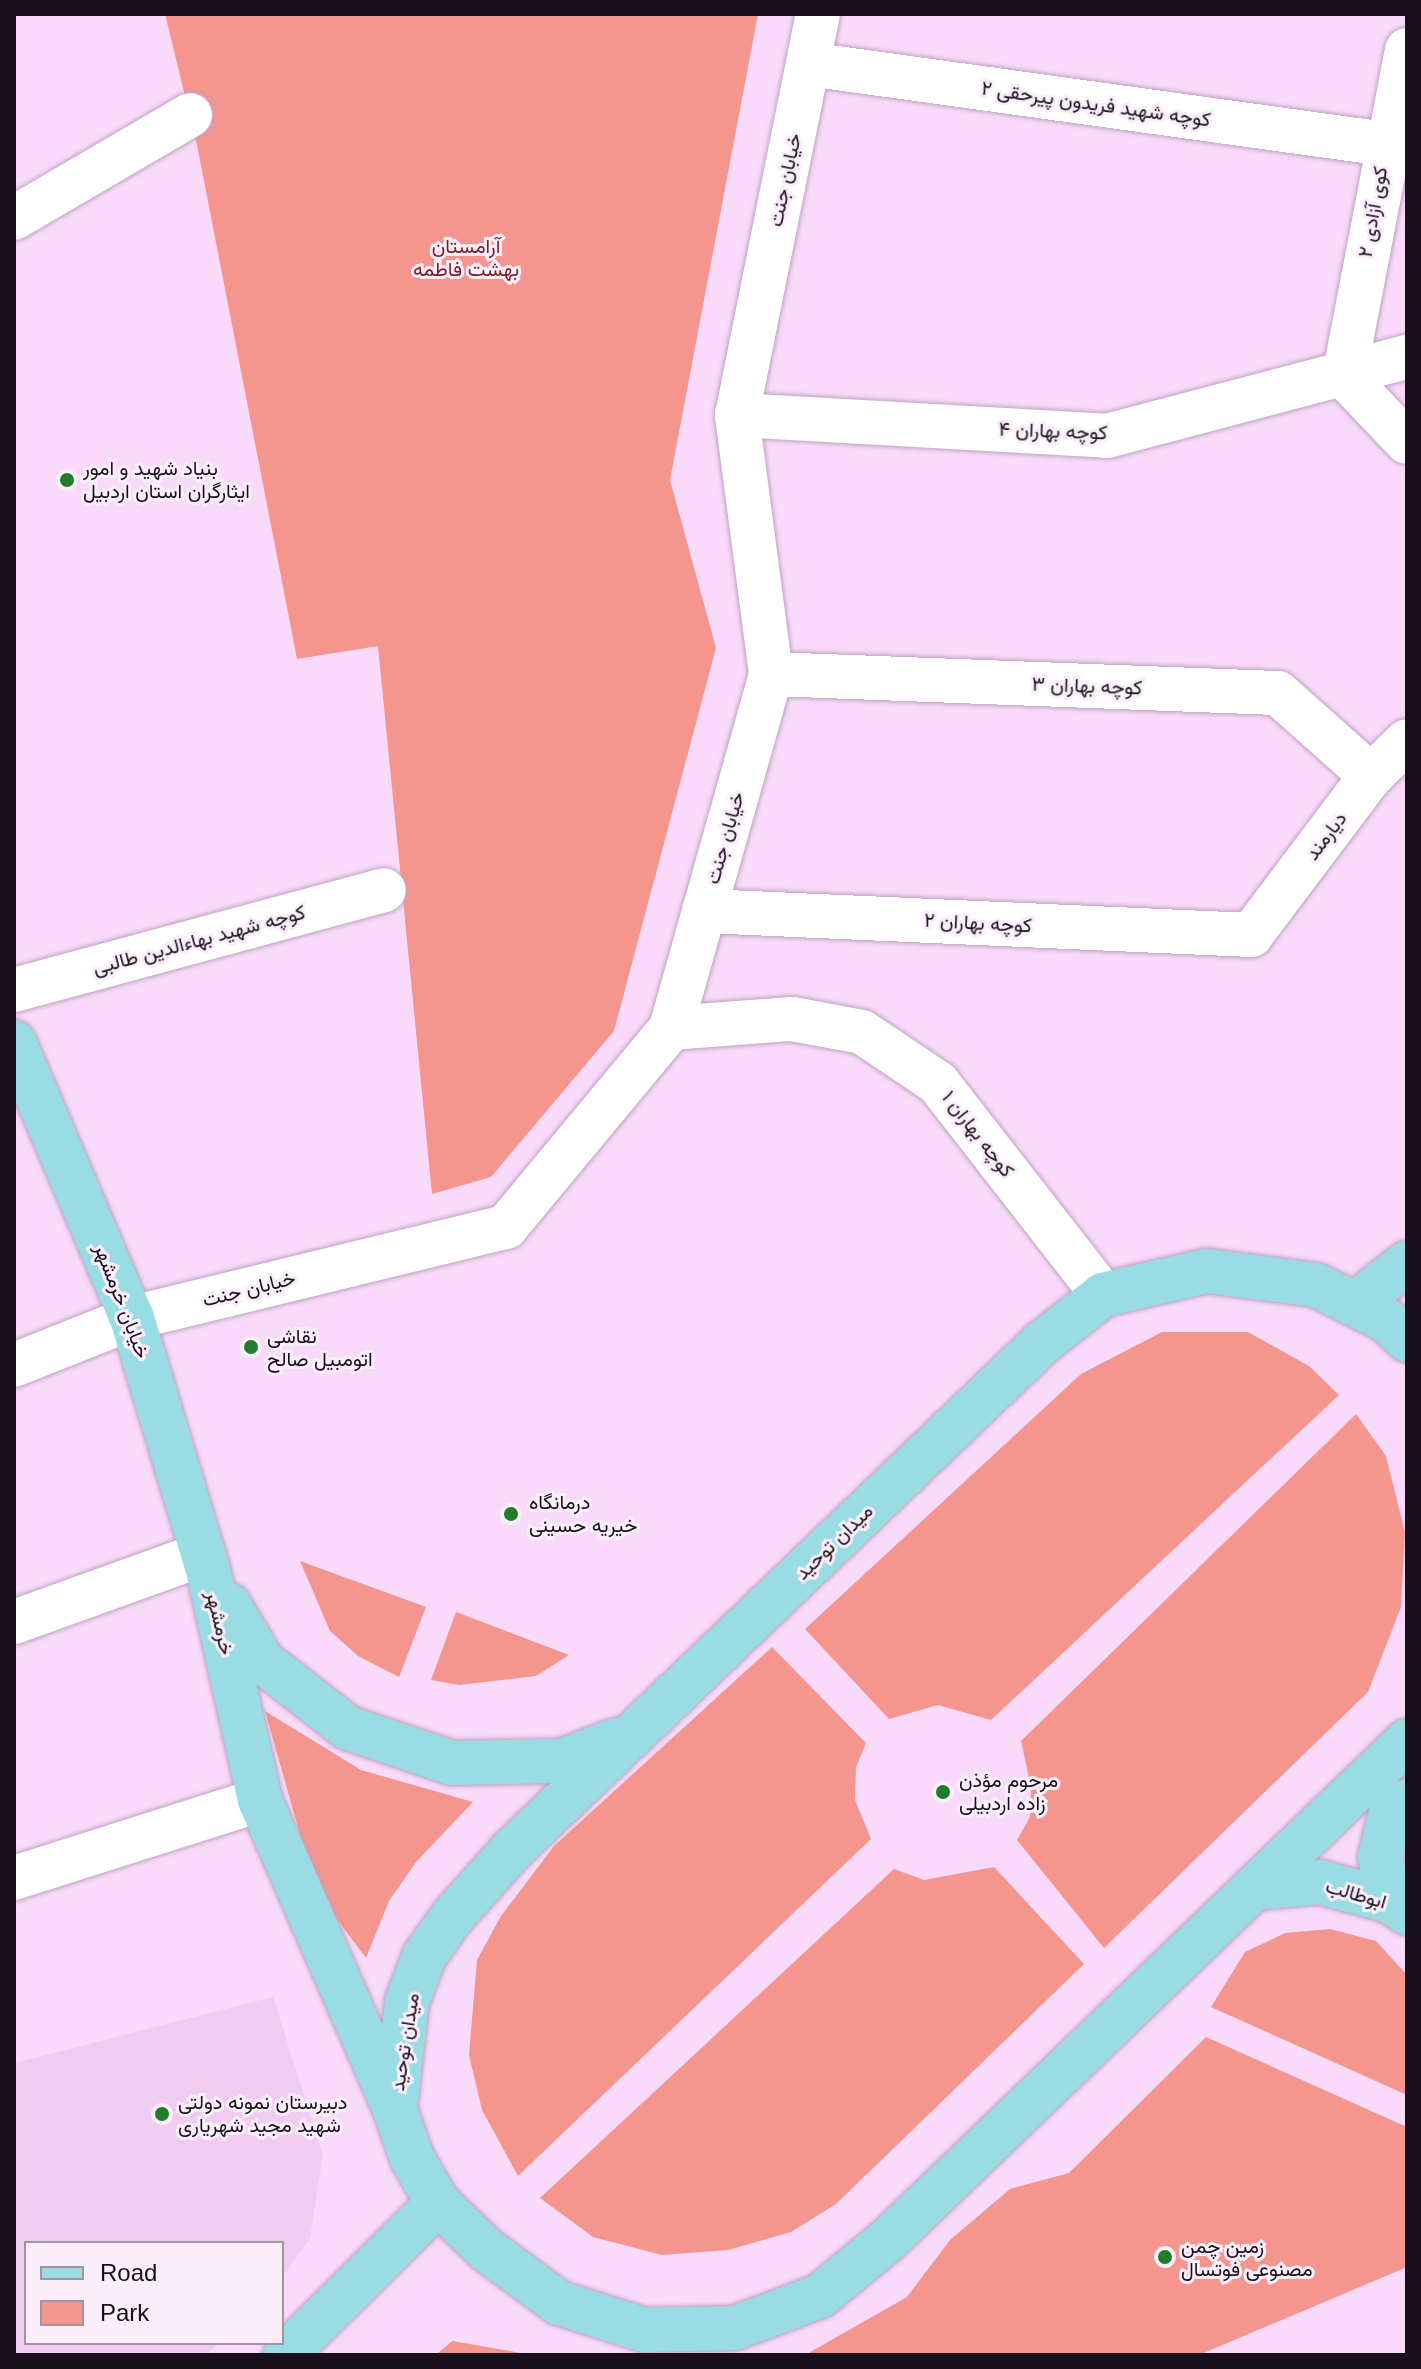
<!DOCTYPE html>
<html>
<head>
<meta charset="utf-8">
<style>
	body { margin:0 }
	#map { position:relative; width:1421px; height:2369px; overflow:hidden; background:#f9dafa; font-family:Arial,Vazirmatn,sans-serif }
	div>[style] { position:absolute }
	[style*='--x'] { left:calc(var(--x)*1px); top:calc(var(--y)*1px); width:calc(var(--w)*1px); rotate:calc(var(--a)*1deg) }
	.built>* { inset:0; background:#f0ccf1 }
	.green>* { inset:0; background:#f4958e }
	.roads { filter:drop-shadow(0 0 2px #bfa2c0) drop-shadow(0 0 2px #bfa2c0) }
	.minor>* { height:44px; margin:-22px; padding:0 22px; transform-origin:22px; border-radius:22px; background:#fff }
	.major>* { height:44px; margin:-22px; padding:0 22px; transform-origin:22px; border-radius:22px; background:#9adce3 }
	.dots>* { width:22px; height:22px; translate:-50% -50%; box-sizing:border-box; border:4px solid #fbeefb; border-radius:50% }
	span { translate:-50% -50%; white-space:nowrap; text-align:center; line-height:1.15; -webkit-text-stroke:6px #fbeefb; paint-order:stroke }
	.street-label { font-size:20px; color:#1a101b }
	.park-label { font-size:20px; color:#7a1c1e }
	.poi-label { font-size:20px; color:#1a101b }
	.left { translate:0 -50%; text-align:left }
	.frame { position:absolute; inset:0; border:16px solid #1a101b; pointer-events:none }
	.legend { position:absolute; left:24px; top:2241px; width:260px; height:104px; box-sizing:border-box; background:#fbeefb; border:2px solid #a195a1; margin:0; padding:10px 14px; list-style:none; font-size:24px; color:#1a101b }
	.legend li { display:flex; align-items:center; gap:16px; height:40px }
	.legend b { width:40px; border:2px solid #a195a1 }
</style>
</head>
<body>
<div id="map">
	<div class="built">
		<i style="clip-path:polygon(273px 1997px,323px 2155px,310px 2238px,286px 2272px,282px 2277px,282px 2243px,26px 2243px,26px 2343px,219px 2343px,206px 2355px,14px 2355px,14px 2063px)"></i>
	</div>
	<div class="green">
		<i style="clip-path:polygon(165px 14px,758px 14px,670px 480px,716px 648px,614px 1031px,491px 1177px,432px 1194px,378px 646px,297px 659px,197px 145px)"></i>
		<i style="clip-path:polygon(1162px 1332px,1248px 1332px,1309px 1366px,1339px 1395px,991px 1720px,938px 1705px,889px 1719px,805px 1629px,1081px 1374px)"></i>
		<i style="clip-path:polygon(1356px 1414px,1386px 1456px,1405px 1532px,1401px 1607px,1368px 1692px,1104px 1948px,1017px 1840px,1030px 1817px,1031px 1787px,1021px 1741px)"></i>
		<i style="clip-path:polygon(300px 1561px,426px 1607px,399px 1677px,358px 1656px,330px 1631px)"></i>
		<i style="clip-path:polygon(456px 1612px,569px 1655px,536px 1676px,459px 1685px,431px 1680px)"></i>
		<i style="clip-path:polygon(772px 1647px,866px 1743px,856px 1767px,855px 1800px,871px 1839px,518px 2176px,482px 2110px,469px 2055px,477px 1960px,501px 1916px,554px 1846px)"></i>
		<i style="clip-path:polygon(265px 1711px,361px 1770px,473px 1802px,416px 1862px,389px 1901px,366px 1958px,336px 1918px,301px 1838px)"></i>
		<i style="clip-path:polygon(994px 1867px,1084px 1964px,836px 2204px,791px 2232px,728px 2250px,662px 2255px,593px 2237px,540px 2198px,894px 1869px,924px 1880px)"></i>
		<i style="clip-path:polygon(1330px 1929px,1376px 1941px,1407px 1975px,1407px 2095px,1211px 2007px,1245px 1952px,1285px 1933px)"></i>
		<i style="clip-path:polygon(1206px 2037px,1407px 2127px,1407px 2267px,1199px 2355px,805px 2355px,907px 2297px,950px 2240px,1010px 2189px,1069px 2173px)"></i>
		<i style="clip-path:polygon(452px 2341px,533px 2355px,436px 2355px)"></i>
	</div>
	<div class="roads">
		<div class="minor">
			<i style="--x:1407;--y:50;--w:332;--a:100.9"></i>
			<i style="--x:1344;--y:376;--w:91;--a:46.3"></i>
			<i style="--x:808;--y:64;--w:583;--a:7.89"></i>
			<i style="--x:14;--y:218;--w:204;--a:-30.3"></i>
			<i style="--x:737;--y:415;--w:371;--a:3.2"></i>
			<i style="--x:1107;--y:436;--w:310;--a:-14.8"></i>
			<i style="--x:771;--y:674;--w:507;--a:2.15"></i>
			<i style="--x:1278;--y:693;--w:125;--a:41.7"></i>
			<i style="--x:704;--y:911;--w:548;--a:2.51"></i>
			<i style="--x:1251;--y:935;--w:199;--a:-53"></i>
			<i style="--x:1371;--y:776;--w:50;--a:-44.2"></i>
			<i style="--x:14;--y:990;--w:383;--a:-15.1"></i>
			<i style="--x:671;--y:1028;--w:121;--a:-4.3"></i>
			<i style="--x:792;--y:1019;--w:71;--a:10.5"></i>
			<i style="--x:862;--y:1032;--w:92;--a:33.9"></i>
			<i style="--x:938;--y:1083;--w:269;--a:52.1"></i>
			<i style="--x:14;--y:1365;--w:127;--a:-21.7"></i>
			<i style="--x:132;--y:1318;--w:385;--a:-13.7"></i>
			<i style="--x:506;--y:1227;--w:259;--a:-50.3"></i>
			<i style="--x:671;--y:1028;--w:368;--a:-74.2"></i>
			<i style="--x:771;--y:674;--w:261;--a:-97.5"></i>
			<i style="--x:737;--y:415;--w:409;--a:-78.6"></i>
			<i style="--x:14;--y:1622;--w:201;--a:-19.8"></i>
			<i style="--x:14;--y:1878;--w:258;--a:-17.6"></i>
		</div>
		<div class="major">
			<i style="--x:14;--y:1042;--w:300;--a:66.9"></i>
			<i style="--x:132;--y:1318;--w:262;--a:73.2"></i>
			<i style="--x:208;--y:1569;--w:237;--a:77.3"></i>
			<i style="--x:260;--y:1800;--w:337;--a:66.4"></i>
			<i style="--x:1356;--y:1303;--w:65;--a:-38.1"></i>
			<i style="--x:1407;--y:1340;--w:29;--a:-136"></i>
			<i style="--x:1386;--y:1320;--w:78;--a:-153.4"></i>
			<i style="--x:1316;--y:1285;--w:111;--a:-172.7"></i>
			<i style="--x:1206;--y:1271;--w:106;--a:166.9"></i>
			<i style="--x:1103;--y:1295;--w:76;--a:141.9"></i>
			<i style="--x:1043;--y:1342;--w:735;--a:136.27"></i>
			<i style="--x:512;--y:1850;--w:90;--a:131.8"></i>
			<i style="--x:452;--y:1917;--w:49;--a:125"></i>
			<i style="--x:424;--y:1957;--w:48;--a:110.7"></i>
			<i style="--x:407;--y:2002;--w:108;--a:96.4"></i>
			<i style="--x:395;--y:2109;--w:52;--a:70.9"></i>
			<i style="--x:412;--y:2158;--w:52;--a:60"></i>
			<i style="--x:438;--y:2203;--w:68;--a:43.8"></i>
			<i style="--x:487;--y:2250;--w:89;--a:36.4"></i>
			<i style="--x:559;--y:2303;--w:90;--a:17.4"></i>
			<i style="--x:645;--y:2330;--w:90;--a:-1.3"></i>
			<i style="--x:735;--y:2328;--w:91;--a:-20.6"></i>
			<i style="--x:820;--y:2296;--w:89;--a:-39.6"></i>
			<i style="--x:889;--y:2239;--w:719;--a:-43.87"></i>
			<i style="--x:229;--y:1605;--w:65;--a:59.5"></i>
			<i style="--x:262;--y:1661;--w:109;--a:37.9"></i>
			<i style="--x:348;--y:1728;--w:110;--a:18.6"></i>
			<i style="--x:452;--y:1763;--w:109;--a:-1.1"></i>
			<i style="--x:561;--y:1761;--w:60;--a:-20.6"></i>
			<i style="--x:1254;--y:1888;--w:66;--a:-5.2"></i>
			<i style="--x:1320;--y:1882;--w:73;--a:15.2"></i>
			<i style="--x:1390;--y:1901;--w:21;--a:35"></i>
			<i style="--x:1390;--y:1901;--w:45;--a:-102.8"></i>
			<i style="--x:1380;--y:1857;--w:41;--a:-76"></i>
			<i style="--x:1390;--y:1817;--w:23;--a:-43"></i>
			<i style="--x:285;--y:2355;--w:216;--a:-44.8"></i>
		</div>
	</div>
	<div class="dots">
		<i style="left:67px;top:480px;background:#217c2b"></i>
		<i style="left:251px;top:1347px;background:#217c2b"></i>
		<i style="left:511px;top:1514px;background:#217c2b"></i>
		<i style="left:943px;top:1792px;background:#217c2b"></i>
		<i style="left:162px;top:2114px;background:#217c2b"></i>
		<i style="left:1165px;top:2257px;background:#217c2b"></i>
	</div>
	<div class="street-label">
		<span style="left:1096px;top:104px;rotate:8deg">کوچه شهید فریدون پیرحقی ۲</span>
		<span style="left:785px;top:180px;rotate:-78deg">خیابان جنت</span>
		<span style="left:1373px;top:212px;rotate:-80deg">کوی آزادی ۲</span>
		<span style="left:1053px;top:431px;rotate:2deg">کوچه بهاران ۴</span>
		<span style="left:1087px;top:686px;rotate:2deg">کوچه بهاران ۳</span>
		<span style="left:1326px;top:836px;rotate:-53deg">دیارمند</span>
		<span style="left:725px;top:838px;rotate:-74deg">خیابان جنت</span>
		<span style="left:978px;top:923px;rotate:3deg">کوچه بهاران ۲</span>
		<span style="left:199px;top:940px;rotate:-15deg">کوچه شهید بهاءالدین طالبی</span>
		<span style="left:978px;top:1134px;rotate:52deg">کوچه بهاران ۱</span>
		<span style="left:249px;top:1289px;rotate:-14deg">خیابان جنت</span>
		<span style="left:122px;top:1301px;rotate:69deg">خیابان خرمشهر</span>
		<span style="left:834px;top:1542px;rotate:-44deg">میدان توحید</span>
		<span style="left:220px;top:1623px;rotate:77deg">خرمشهر</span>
		<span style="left:1356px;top:1894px;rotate:16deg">ابوطالب</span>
		<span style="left:405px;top:2042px;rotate:-81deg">میدان توحید</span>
	</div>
	<div class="park-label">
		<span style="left:466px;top:258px">آرامستان<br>بهشت فاطمه</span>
	</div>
	<div class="poi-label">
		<span class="left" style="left:83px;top:480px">بنیاد شهید و امور<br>ایثارگران استان اردبیل</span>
		<span class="left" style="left:267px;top:1348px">نقاشی<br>اتومبیل صالح</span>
		<span class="left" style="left:529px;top:1514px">درمانگاه<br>خیریه حسینی</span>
		<span class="left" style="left:959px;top:1792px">مرحوم مؤذن<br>زاده اردبیلی</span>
		<span class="left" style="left:178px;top:2114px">دبیرستان نمونه دولتی<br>شهید مجید شهریاری</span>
		<span class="left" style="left:1181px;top:2258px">زمین چمن<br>مصنوعی فوتسال</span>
	</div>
	<div class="frame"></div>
	<ul class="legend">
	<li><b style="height:10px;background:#9adce3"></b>Road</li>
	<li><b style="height:22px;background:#f4958e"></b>Park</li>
	</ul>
</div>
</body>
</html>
